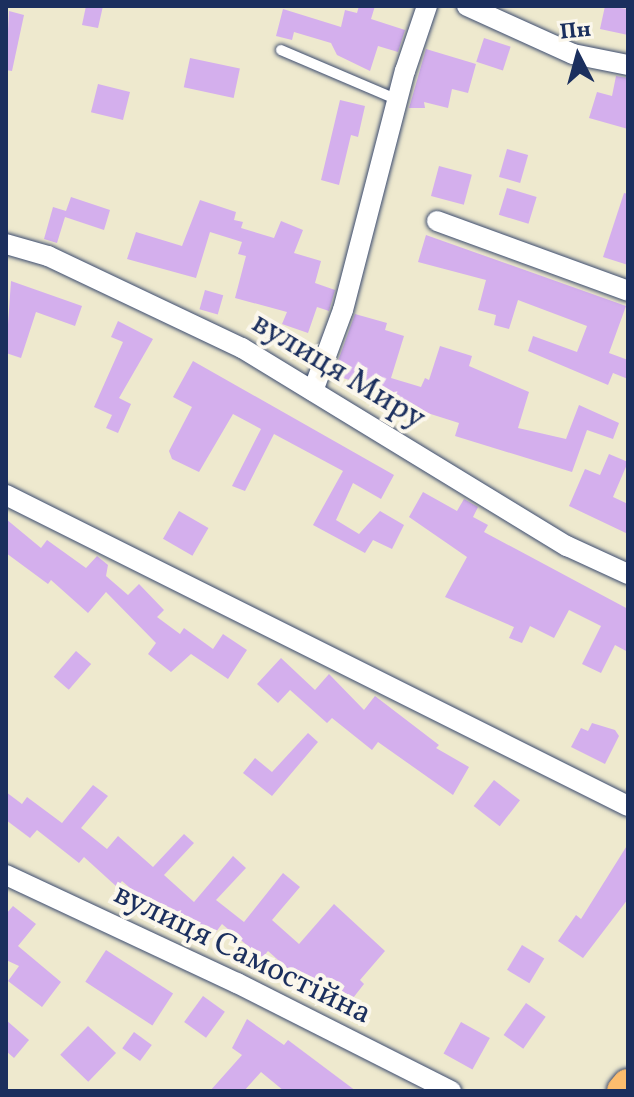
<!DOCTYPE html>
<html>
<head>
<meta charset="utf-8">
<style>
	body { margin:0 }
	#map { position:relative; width:634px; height:1097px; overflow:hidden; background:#eee9ce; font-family:Vollkorn,serif }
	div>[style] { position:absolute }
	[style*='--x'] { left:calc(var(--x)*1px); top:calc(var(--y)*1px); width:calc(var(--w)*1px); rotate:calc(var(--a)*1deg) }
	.building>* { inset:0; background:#d4afed; transform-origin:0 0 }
	.roads { filter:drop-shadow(0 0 2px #3b4b6f) drop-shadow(0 0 2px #3b4b6f) }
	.service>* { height:10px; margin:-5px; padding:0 5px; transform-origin:5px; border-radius:5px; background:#fff }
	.minor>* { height:20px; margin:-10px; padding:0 10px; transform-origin:10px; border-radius:10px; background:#fff }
	.primary>* { height:32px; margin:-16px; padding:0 16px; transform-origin:16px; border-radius:16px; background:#fcbd6e }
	span { translate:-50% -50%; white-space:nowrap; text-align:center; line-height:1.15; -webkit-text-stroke:8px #fbf7ec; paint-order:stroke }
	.street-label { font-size:32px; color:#1b2f5e }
	.frame { position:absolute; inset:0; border:8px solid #1b2f5e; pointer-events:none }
	.north { position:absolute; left:538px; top:16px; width:80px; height:80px; -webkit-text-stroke:6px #fbf7ec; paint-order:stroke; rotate:354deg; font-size:22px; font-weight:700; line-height:32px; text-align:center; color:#1b2f5e }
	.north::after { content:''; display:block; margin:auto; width:28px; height:36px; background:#1b2f5e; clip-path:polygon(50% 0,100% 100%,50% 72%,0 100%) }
</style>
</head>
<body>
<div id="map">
	<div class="building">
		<i style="clip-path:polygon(86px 6px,103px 6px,98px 28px,82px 25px)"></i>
		<i style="clip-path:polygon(359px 6px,375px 6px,371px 19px,405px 30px,398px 52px,378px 46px,370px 71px,337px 55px,331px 43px,294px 32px,292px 40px,276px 36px,283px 9px,341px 27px,345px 10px,357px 13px)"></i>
		<i style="clip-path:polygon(605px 6px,628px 9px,628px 35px,600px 29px)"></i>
		<i style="clip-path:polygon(9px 11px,24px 15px,12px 71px,6px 70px)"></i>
		<i style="left:484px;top:38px;width:28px;height:25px;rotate:18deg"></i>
		<i style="clip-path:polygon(426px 49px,476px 64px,468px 93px,452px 89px,448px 108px,424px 102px,425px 108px,409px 108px)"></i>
		<i style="left:190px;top:58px;width:51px;height:30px;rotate:12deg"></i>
		<i style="clip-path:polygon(616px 76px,628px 78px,628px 129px,589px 118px,597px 92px,612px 96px)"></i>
		<i style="left:98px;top:84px;width:33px;height:29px;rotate:14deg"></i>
		<i style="clip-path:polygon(340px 100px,365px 106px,358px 137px,351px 135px,339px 185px,321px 180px)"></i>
		<i style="left:507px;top:149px;width:22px;height:29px;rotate:16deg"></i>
		<i style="left:439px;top:166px;width:34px;height:31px;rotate:15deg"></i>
		<i style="left:507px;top:188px;width:31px;height:28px;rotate:17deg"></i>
		<i style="clip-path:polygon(624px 193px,628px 194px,628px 265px,603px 257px)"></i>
		<i style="clip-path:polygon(71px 197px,110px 210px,104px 230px,65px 217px,57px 243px,44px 239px,53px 207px,66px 211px)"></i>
		<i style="clip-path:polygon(200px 200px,236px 212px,234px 220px,243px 222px,241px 228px,274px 238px,281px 221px,303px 230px,294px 253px,321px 261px,315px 283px,335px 290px,329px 311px,317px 307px,308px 333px,282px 324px,287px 312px,235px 298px,246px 256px,238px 254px,242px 242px,210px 232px,196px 278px,127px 259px,136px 232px,182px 246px)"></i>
		<i style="clip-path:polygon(426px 235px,626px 306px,609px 353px,628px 360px,628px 379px,613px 373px,608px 385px,528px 351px,533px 336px,577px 352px,587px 326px,518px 300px,509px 329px,494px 325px,496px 315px,478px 310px,486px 280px,418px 262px)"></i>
		<i style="clip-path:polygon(11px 281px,82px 306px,75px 326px,36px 312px,21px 358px,6px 353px)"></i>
		<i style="left:205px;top:290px;width:19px;height:20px;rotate:16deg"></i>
		<i style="clip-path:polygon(355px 314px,387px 323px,385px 330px,404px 336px,391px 378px,421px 387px,425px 378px,429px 380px,440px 346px,472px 356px,469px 366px,529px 392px,518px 428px,566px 439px,579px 405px,619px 423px,613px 439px,587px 430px,572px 472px,455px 436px,459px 423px,377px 397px,379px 389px,333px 375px)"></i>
		<i style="clip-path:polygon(118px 321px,153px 339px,119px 398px,131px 404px,118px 433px,106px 428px,112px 415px,94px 407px,123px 342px,111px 337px)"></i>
		<i style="clip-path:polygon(193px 361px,394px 475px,381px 499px,353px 483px,336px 520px,359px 534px,380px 511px,404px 525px,392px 549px,373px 540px,365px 553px,313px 525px,343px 471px,274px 434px,245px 491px,232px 486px,261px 429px,233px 414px,199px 472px,172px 459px,169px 451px,192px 407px,173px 397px)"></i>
		<i style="clip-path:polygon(609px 454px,628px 462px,613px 497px,628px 504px,628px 534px,569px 506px,585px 469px,600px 475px)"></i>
		<i style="clip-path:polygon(423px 492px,457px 511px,464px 499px,478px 507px,473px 517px,488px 525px,484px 532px,628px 609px,628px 652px,615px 645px,601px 673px,582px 664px,601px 626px,569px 610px,554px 638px,530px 626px,522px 643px,509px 638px,514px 627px,445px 597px,467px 557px,409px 517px)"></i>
		<i style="left:179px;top:511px;width:34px;height:32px;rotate:30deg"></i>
		<i style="clip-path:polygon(6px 519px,41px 548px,47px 540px,86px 568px,97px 556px,108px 565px,106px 576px,128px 595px,139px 584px,164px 610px,157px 617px,180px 634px,184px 628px,213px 649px,223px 634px,247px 650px,228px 679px,191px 654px,171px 672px,148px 654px,156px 643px,106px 592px,88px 613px,51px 580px,48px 584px,6px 553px)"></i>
		<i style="left:76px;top:651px;width:20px;height:34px;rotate:41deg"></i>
		<i style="clip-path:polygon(281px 658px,315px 690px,329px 674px,364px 710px,375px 696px,439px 745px,436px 748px,469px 767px,453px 795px,378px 742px,372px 750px,332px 718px,327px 723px,290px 690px,278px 703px,257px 684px)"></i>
		<i style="clip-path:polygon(592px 723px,615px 730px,619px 736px,605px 764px,571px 747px,581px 728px,588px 731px)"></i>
		<i style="clip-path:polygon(308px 733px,318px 742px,272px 796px,243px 773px,255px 758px,272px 772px)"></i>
		<i style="left:494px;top:780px;width:33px;height:33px;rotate:38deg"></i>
		<i style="clip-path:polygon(93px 785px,108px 796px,81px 828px,107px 849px,118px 836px,153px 867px,184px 834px,194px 843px,164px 875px,194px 902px,233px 856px,246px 868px,216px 900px,244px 922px,283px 873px,300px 887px,272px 920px,299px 944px,334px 904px,385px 951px,360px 980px,364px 984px,346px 1007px,311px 978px,305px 984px,268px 951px,262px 958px,222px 924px,207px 944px,162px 910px,159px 913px,122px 881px,117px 887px,84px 857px,79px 863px,37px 830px,30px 838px,6px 820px,6px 792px,22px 804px,27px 797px,62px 823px)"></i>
		<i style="clip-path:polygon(628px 844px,628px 899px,583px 958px,558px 941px,576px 915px,581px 919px)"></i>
		<i style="clip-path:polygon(13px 906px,36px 924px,18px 946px,61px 982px,42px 1007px,8px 981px,19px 966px,6px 960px,6px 914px)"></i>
		<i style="left:522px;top:945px;width:26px;height:29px;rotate:31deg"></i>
		<i style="left:106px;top:950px;width:80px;height:38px;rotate:33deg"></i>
		<i style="left:203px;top:996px;width:27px;height:32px;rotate:36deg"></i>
		<i style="left:526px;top:1003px;width:24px;height:39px;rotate:35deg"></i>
		<i style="clip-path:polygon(247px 1019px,284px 1045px,288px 1040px,356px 1091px,284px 1091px,261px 1072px,244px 1091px,210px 1091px,242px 1055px,232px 1048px)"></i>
		<i style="clip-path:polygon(6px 1020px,29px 1040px,14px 1058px,6px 1051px)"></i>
		<i style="left:461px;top:1022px;width:33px;height:36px;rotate:29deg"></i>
		<i style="left:88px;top:1026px;width:39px;height:40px;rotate:44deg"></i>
		<i style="left:134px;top:1032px;width:22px;height:20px;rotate:36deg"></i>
	</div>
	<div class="roads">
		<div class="service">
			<i style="--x:281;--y:50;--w:127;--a:23.1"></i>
		</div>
		<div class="minor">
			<i style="--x:467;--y:6;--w:116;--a:24.4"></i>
			<i style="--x:573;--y:54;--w:56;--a:11.3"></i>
			<i style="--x:437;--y:221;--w:203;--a:20.1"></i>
			<i style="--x:6;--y:244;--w:44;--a:15.9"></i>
			<i style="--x:48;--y:256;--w:215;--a:25.4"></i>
			<i style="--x:242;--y:348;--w:381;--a:31.4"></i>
			<i style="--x:567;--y:546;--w:67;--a:24.7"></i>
			<i style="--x:313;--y:391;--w:86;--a:-69.7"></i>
			<i style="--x:343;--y:310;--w:247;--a:-75.5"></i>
			<i style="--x:405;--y:71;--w:69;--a:-71.3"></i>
			<i style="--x:6;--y:495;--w:695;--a:26.57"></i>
			<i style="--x:6;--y:875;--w:255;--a:25.1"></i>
			<i style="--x:237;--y:983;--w:240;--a:26.8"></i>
		</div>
		<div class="primary">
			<i style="--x:623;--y:1091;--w:8;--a:-50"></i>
		</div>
	</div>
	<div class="street-label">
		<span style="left:338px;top:372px;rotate:31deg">вулиця Миру</span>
		<span style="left:242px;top:955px;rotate:26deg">вулиця Самостійна</span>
	</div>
	<div class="frame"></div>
	<div class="north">Пн</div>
</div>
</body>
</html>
